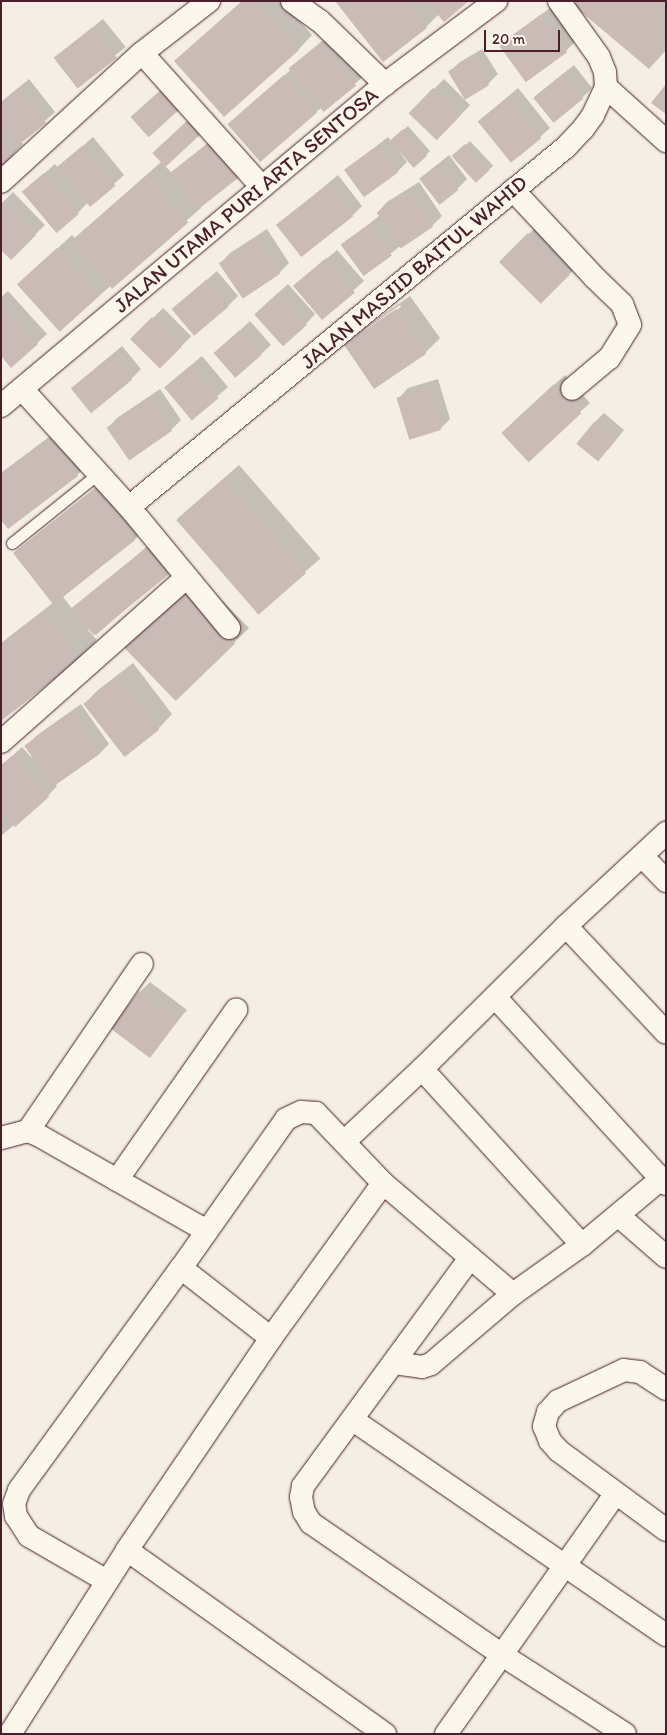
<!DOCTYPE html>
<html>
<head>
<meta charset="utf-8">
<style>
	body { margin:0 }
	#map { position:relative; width:667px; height:1735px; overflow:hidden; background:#f4eee4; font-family:Itim,sans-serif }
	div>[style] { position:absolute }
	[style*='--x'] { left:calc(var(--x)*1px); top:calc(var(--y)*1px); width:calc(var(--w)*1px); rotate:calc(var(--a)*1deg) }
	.shadow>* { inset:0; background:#0003; transform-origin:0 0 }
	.building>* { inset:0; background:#cabbb6; transform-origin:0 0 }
	.roads { filter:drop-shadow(0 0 1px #4a1f2b) drop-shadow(0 0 1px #4a1f2b) }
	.lane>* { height:11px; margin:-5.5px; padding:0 5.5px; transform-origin:5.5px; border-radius:5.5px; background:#fbf7ec }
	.street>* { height:22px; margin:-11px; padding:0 11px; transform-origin:11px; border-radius:11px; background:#fbf7ec }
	span { translate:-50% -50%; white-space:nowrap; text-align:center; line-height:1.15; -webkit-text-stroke:5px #fbf7ec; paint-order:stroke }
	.street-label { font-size:21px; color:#4a1f2b }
	.frame { position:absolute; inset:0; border:2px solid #4a1f2b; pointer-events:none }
	.scale { position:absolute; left:484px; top:30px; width:76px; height:22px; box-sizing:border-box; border:2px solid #4a1f2b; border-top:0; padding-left:6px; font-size:15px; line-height:18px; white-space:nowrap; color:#4a1f2b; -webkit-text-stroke:4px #fbf7ec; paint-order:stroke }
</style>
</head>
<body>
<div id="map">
	<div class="shadow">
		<i style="clip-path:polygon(242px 1px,282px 1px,312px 35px,298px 50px)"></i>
		<i style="clip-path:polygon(336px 1px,467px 1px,439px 14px,426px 27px)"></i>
		<i style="clip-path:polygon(551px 7px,576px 41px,566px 51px,500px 46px)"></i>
		<i style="left:103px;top:19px;width:36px;height:62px;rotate:51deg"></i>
		<i style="clip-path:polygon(331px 33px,365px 75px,325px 110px,322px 107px,261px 160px,230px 125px)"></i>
		<i style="clip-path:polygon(482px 49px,498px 74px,488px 84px,450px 71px,460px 62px)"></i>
		<i style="clip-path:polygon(574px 65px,592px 88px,582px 98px,534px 97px)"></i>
		<i style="clip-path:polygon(29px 79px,55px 112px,21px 142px,23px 144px,1px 167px,1px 102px)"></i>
		<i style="left:444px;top:79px;width:37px;height:47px;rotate:45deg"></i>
		<i style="clip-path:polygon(518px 88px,550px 128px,540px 137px,479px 121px)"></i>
		<i style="clip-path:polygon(408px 126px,430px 151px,414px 166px,399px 149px,398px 150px,407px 162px,397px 172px,346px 170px,388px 137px,391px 141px)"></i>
		<i style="clip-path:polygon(222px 131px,200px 206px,201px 208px,100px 295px,33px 271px,72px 235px,75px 238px,161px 162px,172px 173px)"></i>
		<i style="clip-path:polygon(93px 137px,124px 175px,90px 205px,88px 202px,78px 213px,23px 192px,55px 164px,58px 168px)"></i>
		<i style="left:470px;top:141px;width:34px;height:23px;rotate:47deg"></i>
		<i style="clip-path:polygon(449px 155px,467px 179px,457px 189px,421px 178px)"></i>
		<i style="clip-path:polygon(338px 175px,362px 206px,353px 215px,278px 225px)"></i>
		<i style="clip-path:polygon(419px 182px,442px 216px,432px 226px,400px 246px,364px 275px,342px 246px,380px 215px,378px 212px,387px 202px)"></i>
		<i style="clip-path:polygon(13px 192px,45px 225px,11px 258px,1px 248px,1px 204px)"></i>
		<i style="left:539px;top:224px;width:57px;height:54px;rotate:45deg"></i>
		<i style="clip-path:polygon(267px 229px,289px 263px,279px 273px,221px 263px,230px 253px)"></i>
		<i style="clip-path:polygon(337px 250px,364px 281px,322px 318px,305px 277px)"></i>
		<i style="clip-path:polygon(217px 271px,238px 296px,228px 306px,173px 309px)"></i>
		<i style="clip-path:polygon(288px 284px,315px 314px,306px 324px,266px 304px)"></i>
		<i style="clip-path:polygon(8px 291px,47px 334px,37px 343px,1px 355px,1px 297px)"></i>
		<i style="clip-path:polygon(evenodd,410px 296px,440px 338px,425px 353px,375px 388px,345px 346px,360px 331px,410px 296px,400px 305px,401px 307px,360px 336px,360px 333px,400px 305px)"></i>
		<i style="left:163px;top:308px;width:40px;height:45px;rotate:45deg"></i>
		<i style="clip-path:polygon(250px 321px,271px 345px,237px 376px,226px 343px)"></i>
		<i style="clip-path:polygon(122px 346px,141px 369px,131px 379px,72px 388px)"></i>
		<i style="clip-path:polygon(202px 356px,228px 387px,192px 418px,176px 378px)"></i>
		<i style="clip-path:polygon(565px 375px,590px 403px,580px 412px,513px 422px)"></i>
		<i style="clip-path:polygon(438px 379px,450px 419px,440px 429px,399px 398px,408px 388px)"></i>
		<i style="clip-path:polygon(160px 389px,181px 420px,171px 430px,129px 459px,108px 428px,117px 418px)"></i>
		<i style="clip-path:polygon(604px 413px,624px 430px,608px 450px,594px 423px)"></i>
		<i style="clip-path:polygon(65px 425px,92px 461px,77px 475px,8px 527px,1px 518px,1px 473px)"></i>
		<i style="left:239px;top:465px;width:124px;height:82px;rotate:49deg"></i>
		<i style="clip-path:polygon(110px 476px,149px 525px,135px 539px,63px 597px,74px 611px,161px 534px,183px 559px,96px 635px,90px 628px,88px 630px,97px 640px,79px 658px,1px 720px,1px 643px,54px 602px,16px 554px,30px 540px)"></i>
		<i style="clip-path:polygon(199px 577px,249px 628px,176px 699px)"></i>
		<i style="clip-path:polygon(133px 663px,172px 714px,158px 729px,84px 704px,98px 690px)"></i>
		<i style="clip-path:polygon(81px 704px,109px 744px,99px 754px,56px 784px,57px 786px,48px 796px,1px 836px,1px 766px,22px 747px,33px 759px,26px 746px,36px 736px)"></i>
		<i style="clip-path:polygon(150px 982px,187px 1010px,149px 1056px,140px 992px)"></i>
	</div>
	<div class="building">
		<i style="clip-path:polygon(242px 1px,255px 1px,299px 50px,224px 117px,174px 61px)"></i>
		<i style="clip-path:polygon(335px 1px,406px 1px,427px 28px,383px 62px)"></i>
		<i style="clip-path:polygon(426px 1px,469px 1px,444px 22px)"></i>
		<i style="clip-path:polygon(577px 1px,666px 1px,666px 50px,649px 69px,573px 5px)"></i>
		<i style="left:540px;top:15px;width:46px;height:51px;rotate:54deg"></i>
		<i style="left:93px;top:27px;width:39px;height:50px;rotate:52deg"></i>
		<i style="left:321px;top:42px;width:56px;height:42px;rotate:51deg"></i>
		<i style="left:472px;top:57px;width:33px;height:28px;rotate:59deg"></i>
		<i style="left:563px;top:74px;width:32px;height:38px;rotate:51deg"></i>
		<i style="left:284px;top:75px;width:50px;height:75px;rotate:49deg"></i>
		<i style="clip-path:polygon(666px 84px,666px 114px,651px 103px)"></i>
		<i style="left:164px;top:87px;width:27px;height:45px;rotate:48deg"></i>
		<i style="clip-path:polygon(19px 88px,46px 123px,16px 147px,1px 128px,1px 102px)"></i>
		<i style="left:433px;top:88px;width:39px;height:35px;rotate:44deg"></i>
		<i style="left:508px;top:97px;width:53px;height:39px;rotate:51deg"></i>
		<i style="left:189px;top:119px;width:19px;height:50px;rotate:47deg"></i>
		<i style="left:403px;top:129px;width:36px;height:18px;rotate:48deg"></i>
		<i style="left:212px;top:140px;width:46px;height:53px;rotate:52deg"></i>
		<i style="clip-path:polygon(1px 142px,14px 154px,1px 168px)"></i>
		<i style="left:465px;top:144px;width:36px;height:18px;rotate:48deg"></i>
		<i style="left:378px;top:145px;width:34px;height:42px;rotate:54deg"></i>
		<i style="left:82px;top:146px;width:52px;height:33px;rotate:50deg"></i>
		<i style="left:438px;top:164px;width:33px;height:24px;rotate:52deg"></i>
		<i style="left:44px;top:173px;width:54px;height:29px;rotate:50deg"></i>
		<i style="left:147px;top:175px;width:63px;height:101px;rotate:49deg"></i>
		<i style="left:328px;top:184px;width:41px;height:66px;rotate:52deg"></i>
		<i style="left:409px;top:191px;width:43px;height:39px;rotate:56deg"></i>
		<i style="clip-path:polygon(3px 201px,36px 235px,11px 260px,1px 250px)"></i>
		<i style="left:369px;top:224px;width:39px;height:35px;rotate:54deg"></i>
		<i style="left:528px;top:233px;width:59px;height:41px;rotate:45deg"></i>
		<i style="left:256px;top:238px;width:43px;height:45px;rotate:56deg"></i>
		<i style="left:57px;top:248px;width:64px;height:54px;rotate:48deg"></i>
		<i style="left:326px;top:258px;width:45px;height:43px;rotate:50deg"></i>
		<i style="left:206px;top:280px;width:35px;height:45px;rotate:50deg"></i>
		<i style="left:278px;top:293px;width:43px;height:32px;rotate:48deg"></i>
		<i style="clip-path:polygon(1px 304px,38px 344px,11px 368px,1px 356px)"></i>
		<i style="left:396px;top:309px;width:54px;height:63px;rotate:56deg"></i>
		<i style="left:152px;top:317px;width:42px;height:31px;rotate:45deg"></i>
		<i style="left:240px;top:330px;width:33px;height:35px;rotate:49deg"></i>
		<i style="left:112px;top:355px;width:32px;height:53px;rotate:51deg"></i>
		<i style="left:191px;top:365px;width:43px;height:35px;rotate:50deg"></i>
		<i style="left:554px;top:384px;width:40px;height:72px;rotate:47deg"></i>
		<i style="left:428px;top:388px;width:44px;height:33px;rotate:73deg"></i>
		<i style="left:149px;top:398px;width:40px;height:52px;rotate:55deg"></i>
		<i style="left:594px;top:422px;width:28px;height:28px;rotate:39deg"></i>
		<i style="clip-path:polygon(50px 439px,78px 476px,8px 529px,1px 520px,1px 475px)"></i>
		<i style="left:224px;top:479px;width:125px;height:63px;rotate:49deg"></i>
		<i style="left:95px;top:489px;width:65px;height:104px;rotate:52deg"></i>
		<i style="left:147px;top:547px;width:35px;height:97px;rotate:51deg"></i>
		<i style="left:184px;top:590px;width:74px;height:83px;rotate:46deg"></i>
		<i style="clip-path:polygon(43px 613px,80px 659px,1px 721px,1px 646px)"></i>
		<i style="left:118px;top:677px;width:67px;height:44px;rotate:52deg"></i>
		<i style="left:71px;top:713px;width:50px;height:57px;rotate:55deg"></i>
		<i style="clip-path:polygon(12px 756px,49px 797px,15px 827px,1px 812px,1px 765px)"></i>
		<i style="left:139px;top:991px;width:49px;height:47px;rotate:37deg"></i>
	</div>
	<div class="roads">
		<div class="lane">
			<i style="--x:12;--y:543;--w:112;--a:-38.8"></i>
		</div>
		<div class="street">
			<i style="--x:292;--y:1;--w:34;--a:36"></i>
			<i style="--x:320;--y:21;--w:91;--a:44.1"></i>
			<i style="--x:142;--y:53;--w:180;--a:48.2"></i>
			<i style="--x:606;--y:87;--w:81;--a:42"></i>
			<i style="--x:1;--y:182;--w:191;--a:-42.5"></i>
			<i style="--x:142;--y:53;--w:85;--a:-37.8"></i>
			<i style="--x:513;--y:190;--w:119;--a:47"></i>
			<i style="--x:594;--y:277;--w:39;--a:44"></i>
			<i style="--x:622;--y:304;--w:22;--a:69"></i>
			<i style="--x:630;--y:325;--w:39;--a:122"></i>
			<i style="--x:609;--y:358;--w:48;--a:140"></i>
			<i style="--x:22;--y:389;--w:159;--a:47.8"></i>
			<i style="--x:129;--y:507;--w:157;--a:50.4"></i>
			<i style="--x:1;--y:406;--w:501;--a:-39.98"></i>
			<i style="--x:385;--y:84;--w:139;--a:-36.8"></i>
			<i style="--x:129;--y:507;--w:566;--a:-39.48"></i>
			<i style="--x:566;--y:147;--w:25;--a:-47"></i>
			<i style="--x:583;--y:129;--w:17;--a:-54"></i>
			<i style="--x:593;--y:115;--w:31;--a:-65"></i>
			<i style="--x:606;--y:87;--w:15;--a:-94"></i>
			<i style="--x:605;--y:72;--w:16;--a:-112"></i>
			<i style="--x:599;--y:57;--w:69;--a:-125.5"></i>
			<i style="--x:1;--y:742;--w:247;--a:-41.6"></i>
			<i style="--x:642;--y:856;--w:35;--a:46"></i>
			<i style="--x:566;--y:926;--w:146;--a:46.9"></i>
			<i style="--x:495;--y:997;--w:253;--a:47.6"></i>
			<i style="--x:422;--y:1069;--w:238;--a:47.7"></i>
			<i style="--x:28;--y:1131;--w:202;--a:-55.7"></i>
			<i style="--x:1;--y:1138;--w:28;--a:-15"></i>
			<i style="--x:28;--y:1131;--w:11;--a:22"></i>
			<i style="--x:38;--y:1135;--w:194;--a:29.6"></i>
			<i style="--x:345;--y:1141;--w:105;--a:-43.1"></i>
			<i style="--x:422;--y:1069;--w:203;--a:-44.8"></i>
			<i style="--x:566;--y:926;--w:137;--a:-42.9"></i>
			<i style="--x:117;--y:1180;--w:208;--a:-55"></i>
			<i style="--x:619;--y:1216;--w:62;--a:41.1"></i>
			<i style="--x:470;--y:1258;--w:283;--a:126.2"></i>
			<i style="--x:303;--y:1486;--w:11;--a:100"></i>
			<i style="--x:301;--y:1497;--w:15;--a:79"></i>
			<i style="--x:304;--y:1512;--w:13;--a:58"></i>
			<i style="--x:311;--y:1523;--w:232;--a:34.6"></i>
			<i style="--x:502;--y:1655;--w:146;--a:32.7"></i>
			<i style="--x:181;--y:1268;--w:114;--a:37.9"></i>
			<i style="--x:394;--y:1363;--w:28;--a:8"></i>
			<i style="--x:422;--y:1367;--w:9;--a:-18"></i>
			<i style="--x:431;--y:1364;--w:108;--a:-40.5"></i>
			<i style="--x:513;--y:1294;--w:85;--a:-35.4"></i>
			<i style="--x:582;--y:1245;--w:103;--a:-39.9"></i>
			<i style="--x:666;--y:1389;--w:31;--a:-147"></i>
			<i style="--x:640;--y:1372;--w:16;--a:-173"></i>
			<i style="--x:624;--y:1370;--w:73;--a:154.8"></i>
			<i style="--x:558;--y:1401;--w:15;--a:132"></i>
			<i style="--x:548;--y:1412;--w:15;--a:106"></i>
			<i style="--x:544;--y:1426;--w:16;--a:68"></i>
			<i style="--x:550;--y:1441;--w:13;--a:48"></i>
			<i style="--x:559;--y:1451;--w:133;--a:36.4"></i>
			<i style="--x:353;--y:1420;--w:380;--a:34.5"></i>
			<i style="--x:127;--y:1550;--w:317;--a:35.5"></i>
			<i style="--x:107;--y:1581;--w:90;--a:-150"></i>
			<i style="--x:29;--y:1536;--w:24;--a:-123"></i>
			<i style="--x:16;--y:1516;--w:12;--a:-99"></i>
			<i style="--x:14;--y:1504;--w:15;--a:-70"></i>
			<i style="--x:19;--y:1490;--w:275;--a:-53.9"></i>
			<i style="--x:181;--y:1268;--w:182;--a:-54.8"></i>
			<i style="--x:286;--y:1119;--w:17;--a:-25"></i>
			<i style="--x:301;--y:1112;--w:15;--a:4"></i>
			<i style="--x:316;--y:1113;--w:97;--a:46.3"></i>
			<i style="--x:383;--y:1183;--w:171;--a:40.5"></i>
			<i style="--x:10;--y:1734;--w:218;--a:-57.5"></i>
			<i style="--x:127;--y:1550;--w:256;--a:-55.8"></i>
			<i style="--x:271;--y:1338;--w:191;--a:-54.1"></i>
			<i style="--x:446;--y:1734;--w:294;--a:-54.8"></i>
		</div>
	</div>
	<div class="street-label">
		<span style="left:246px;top:200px;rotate:-40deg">JALAN UTAMA PURI ARTA SENTOSA</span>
		<span style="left:414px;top:272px;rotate:-40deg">JALAN MASJID BAITUL WAHID</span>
	</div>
	<div class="frame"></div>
	<div class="scale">20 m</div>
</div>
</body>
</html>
